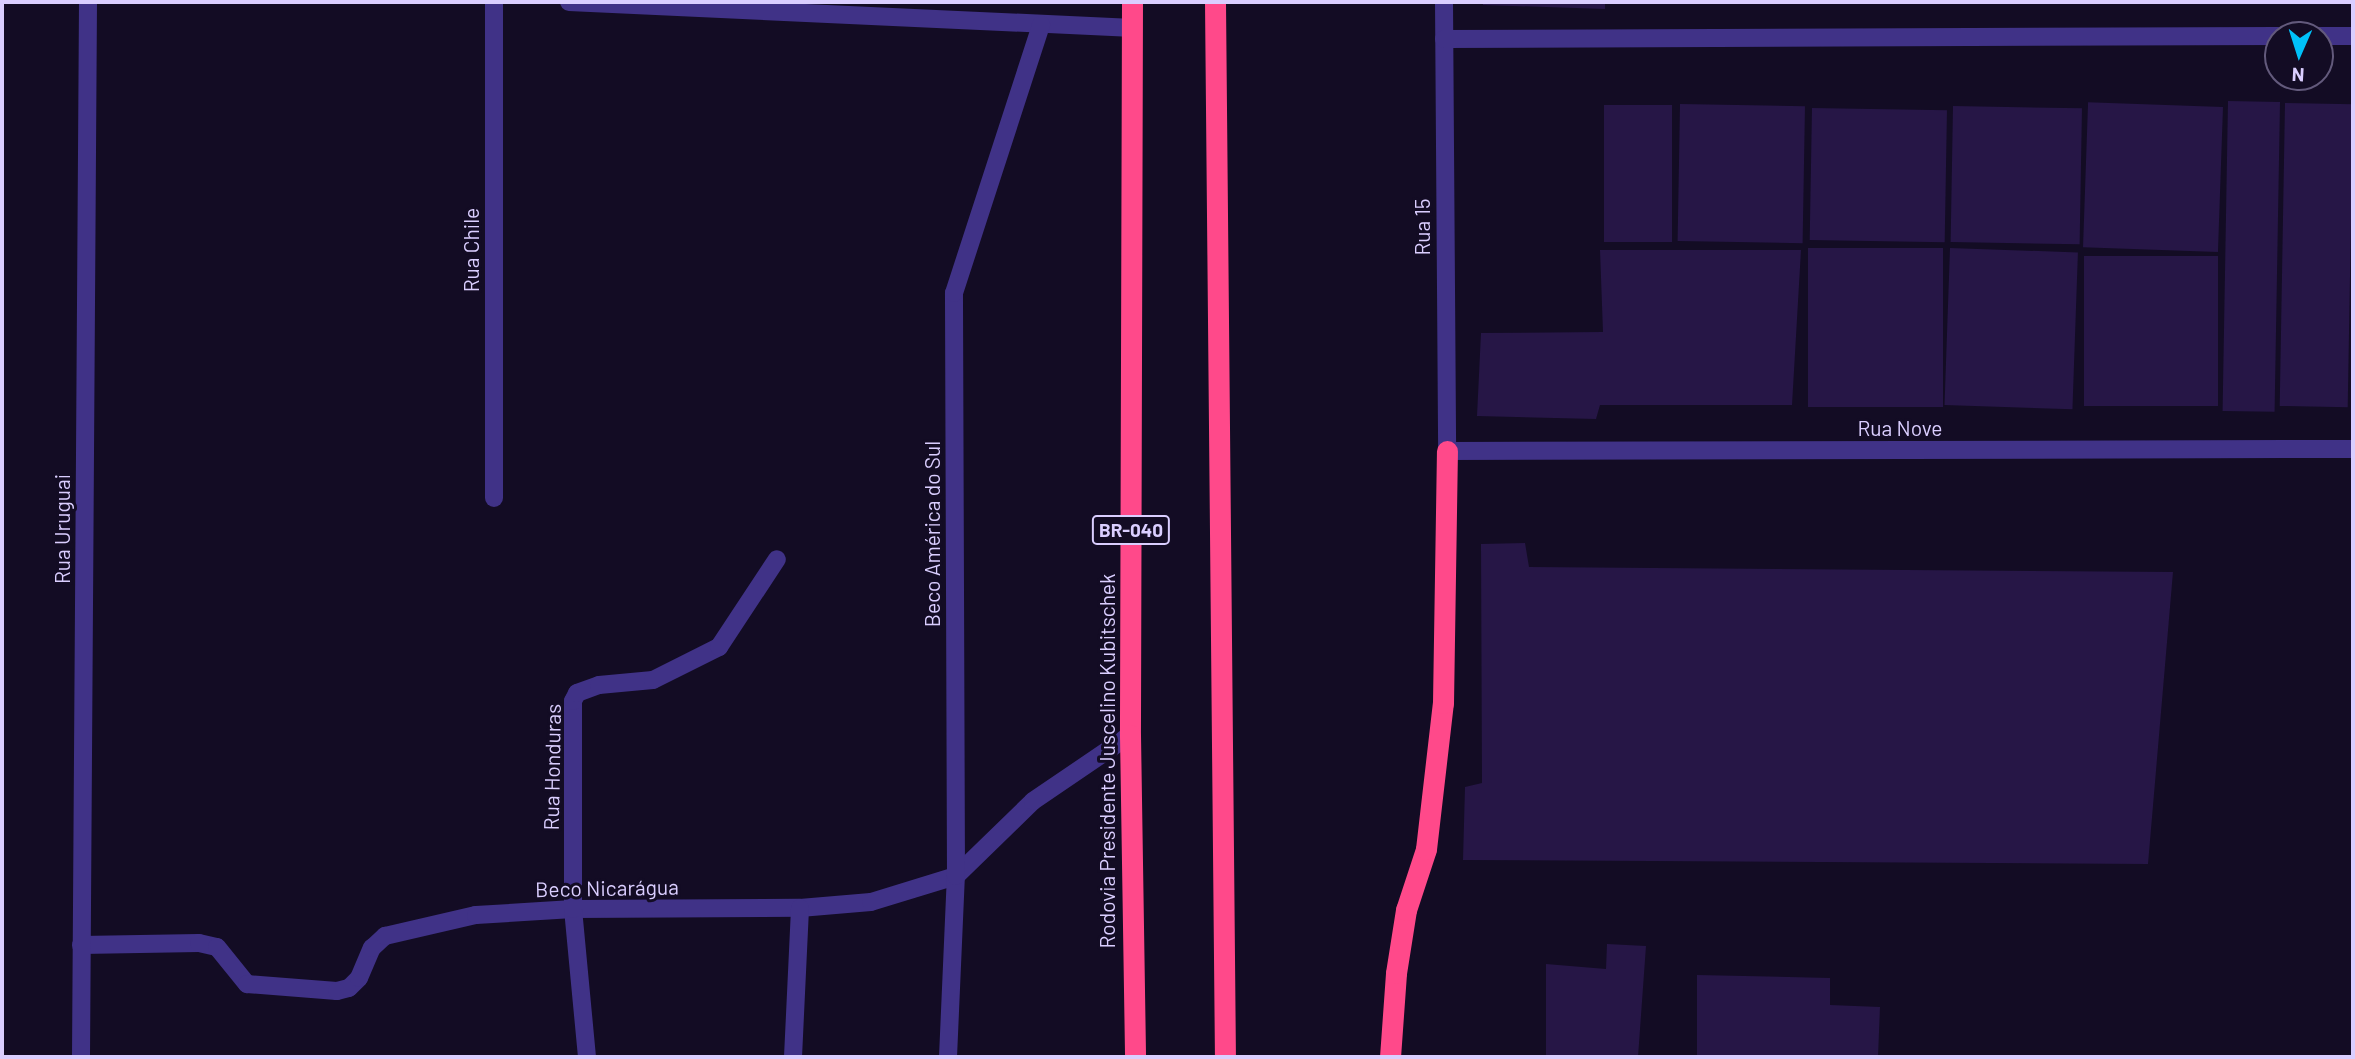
<!DOCTYPE html>
<html>
<head>
<meta charset="utf-8">
<style>
	body { margin:0 }
	#map { position:relative; width:2355px; height:1059px; overflow:hidden; background:#130c24; font-family:Barlow,sans-serif }
	div>[style] { position:absolute }
	[style*='--x'] { left:calc(var(--x)*1px); top:calc(var(--y)*1px); width:calc(var(--w)*1px); rotate:calc(var(--a)*1deg) }
	.building>* { inset:0; background:#261646; transform-origin:0 0 }
	.lane>* { height:18px; margin:-9px; padding:0 9px; transform-origin:9px; border-radius:9px; background:#403287 }
	.street>* { height:18px; margin:-9px; padding:0 9px; transform-origin:9px; border-radius:9px; background:#403287 }
	.highway>* { height:21px; margin:-10.5px; padding:0 10.5px; transform-origin:10.5px; border-radius:10.5px; background:#ff498a }
	span { translate:-50% -50%; white-space:nowrap; text-align:center; line-height:1.15; -webkit-text-stroke:6px #130c24; paint-order:stroke }
	.shield-label span { padding:2px 5px; background:#130c24; border:2px solid; border-radius:5px; -webkit-text-stroke-width:0 }
	.shield-label { font-size:19px; color:#daceff; font-weight:700 }
	.street-label { font-size:21px; color:#daceff }
	.frame { position:absolute; inset:0; border:4px solid #daceff; pointer-events:none }
	.north { position:absolute; left:2264px; top:21px; width:70px; height:70px; box-sizing:border-box; background:#130c24; border:2px solid #635a7c; border-radius:50%; rotate:183deg; font-size:19px; font-weight:700; line-height:28px; text-align:center; color:#daceff }
	.north::after { content:''; display:block; margin:auto; width:24px; height:32px; background:#00c1f9; clip-path:polygon(50% 0,100% 100%,50% 72%,0 100%) }
</style>
</head>
<body>
<div id="map">
	<div class="building">
		<i style="clip-path:polygon(1483px 2px,1605px 2px,1605px 9px,1483px 5px)"></i>
		<i style="left:2228px;top:101px;width:52px;height:310px;rotate:1deg"></i>
		<i style="left:2285px;top:103px;width:68px;height:303px;rotate:1deg"></i>
		<i style="left:1680px;top:104px;width:125px;height:137px;rotate:1deg"></i>
		<i style="left:1604px;top:105px;width:68px;height:137px"></i>
		<i style="left:1953px;top:106px;width:129px;height:136px;rotate:1deg"></i>
		<i style="left:2223px;top:107px;width:145px;height:135px;rotate:92deg"></i>
		<i style="left:1812px;top:108px;width:135px;height:132px;rotate:1deg"></i>
		<i style="left:1808px;top:248px;width:135px;height:159px"></i>
		<i style="left:1950px;top:248px;width:128px;height:157px;rotate:2deg"></i>
		<i style="clip-path:polygon(1600px 250px,1801px 250px,1792px 405px,1600px 405px,1596px 419px,1477px 416px,1481px 333px,1603px 332px)"></i>
		<i style="left:2084px;top:256px;width:134px;height:150px"></i>
		<i style="clip-path:polygon(1525px 543px,1529px 567px,2173px 572px,2148px 864px,1463px 860px,1465px 787px,1482px 783px,1481px 544px)"></i>
		<i style="clip-path:polygon(1607px 944px,1646px 946px,1638px 1057px,1546px 1057px,1546px 964px,1606px 969px)"></i>
		<i style="clip-path:polygon(1697px 975px,1830px 978px,1830px 1005px,1880px 1007px,1878px 1057px,1697px 1057px)"></i>
	</div>
	<div class="lane">
		<i style="--x:81;--y:945;--w:118;--a:-1"></i>
		<i style="--x:199;--y:943;--w:18;--a:13"></i>
		<i style="--x:217;--y:947;--w:48;--a:51"></i>
		<i style="--x:247;--y:984;--w:90;--a:4.4"></i>
		<i style="--x:337;--y:991;--w:12;--a:-14"></i>
		<i style="--x:349;--y:988;--w:14;--a:-45"></i>
		<i style="--x:359;--y:978;--w:33;--a:-67"></i>
		<i style="--x:372;--y:948;--w:18;--a:-43"></i>
		<i style="--x:385;--y:936;--w:93;--a:-13"></i>
		<i style="--x:476;--y:915;--w:97;--a:-3.5"></i>
	</div>
	<div class="street">
		<i style="--x:494;--y:2;--w:496;--a:90"></i>
		<i style="--x:569;--y:2;--w:565;--a:2.64"></i>
		<i style="--x:1444;--y:2;--w:449;--a:89.6"></i>
		<i style="--x:1447;--y:451;--w:906;--a:-0.13"></i>
		<i style="--x:2320;--y:36;--w:33;--a:0"></i>
		<i style="--x:1444;--y:39;--w:834;--a:-0.21"></i>
		<i style="--x:573;--y:909;--w:227;--a:-0.3"></i>
		<i style="--x:800;--y:908;--w:71;--a:-4.8"></i>
		<i style="--x:871;--y:902;--w:89;--a:-17"></i>
		<i style="--x:956;--y:876;--w:107;--a:-44.2"></i>
		<i style="--x:1033;--y:801;--w:117;--a:-34.2"></i>
		<i style="--x:81;--y:1057;--w:1055;--a:-89.62"></i>
		<i style="--x:587;--y:1057;--w:149;--a:-95.4"></i>
		<i style="--x:573;--y:909;--w:208;--a:-90"></i>
		<i style="--x:573;--y:701;--w:9;--a:-63"></i>
		<i style="--x:577;--y:693;--w:23;--a:-20"></i>
		<i style="--x:599;--y:685;--w:54;--a:-5.3"></i>
		<i style="--x:653;--y:680;--w:74;--a:-26.6"></i>
		<i style="--x:719;--y:647;--w:105;--a:-56.6"></i>
		<i style="--x:793;--y:1057;--w:149;--a:-87.3"></i>
		<i style="--x:948;--y:1057;--w:181;--a:-87.5"></i>
		<i style="--x:956;--y:876;--w:583;--a:-90.2"></i>
		<i style="--x:954;--y:293;--w:282;--a:-72"></i>
	</div>
	<div class="highway">
		<i style="--x:1132;--y:2;--w:733;--a:90.16"></i>
		<i style="--x:1130;--y:735;--w:322;--a:89.1"></i>
		<i style="--x:1215;--y:2;--w:1055;--a:89.46"></i>
		<i style="--x:1390;--y:1057;--w:84;--a:-85.9"></i>
		<i style="--x:1396;--y:973;--w:64;--a:-81"></i>
		<i style="--x:1406;--y:910;--w:64;--a:-71.8"></i>
		<i style="--x:1426;--y:849;--w:147;--a:-83.4"></i>
		<i style="--x:1443;--y:703;--w:252;--a:-89.1"></i>
	</div>
	<div class="shield-label">
		<span style="left:1131px;top:530px">BR-040</span>
	</div>
	<div class="street-label">
		<span style="left:1422px;top:227px;rotate:-90deg">Rua 15</span>
		<span style="left:471px;top:250px;rotate:-90deg">Rua Chile</span>
		<span style="left:1900px;top:428px">Rua Nove</span>
		<span style="left:62px;top:529px;rotate:-90deg">Rua Uruguai</span>
		<span style="left:932px;top:534px;rotate:-90deg">Beco América do Sul</span>
		<span style="left:1107px;top:761px;rotate:-90deg">Rodovia Presidente Juscelino Kubitschek</span>
		<span style="left:552px;top:767px;rotate:-89deg">Rua Honduras</span>
		<span style="left:607px;top:888px;rotate:-1deg">Beco Nicarágua</span>
	</div>
	<div class="frame"></div>
	<div class="north">N</div>
</div>
</body>
</html>
